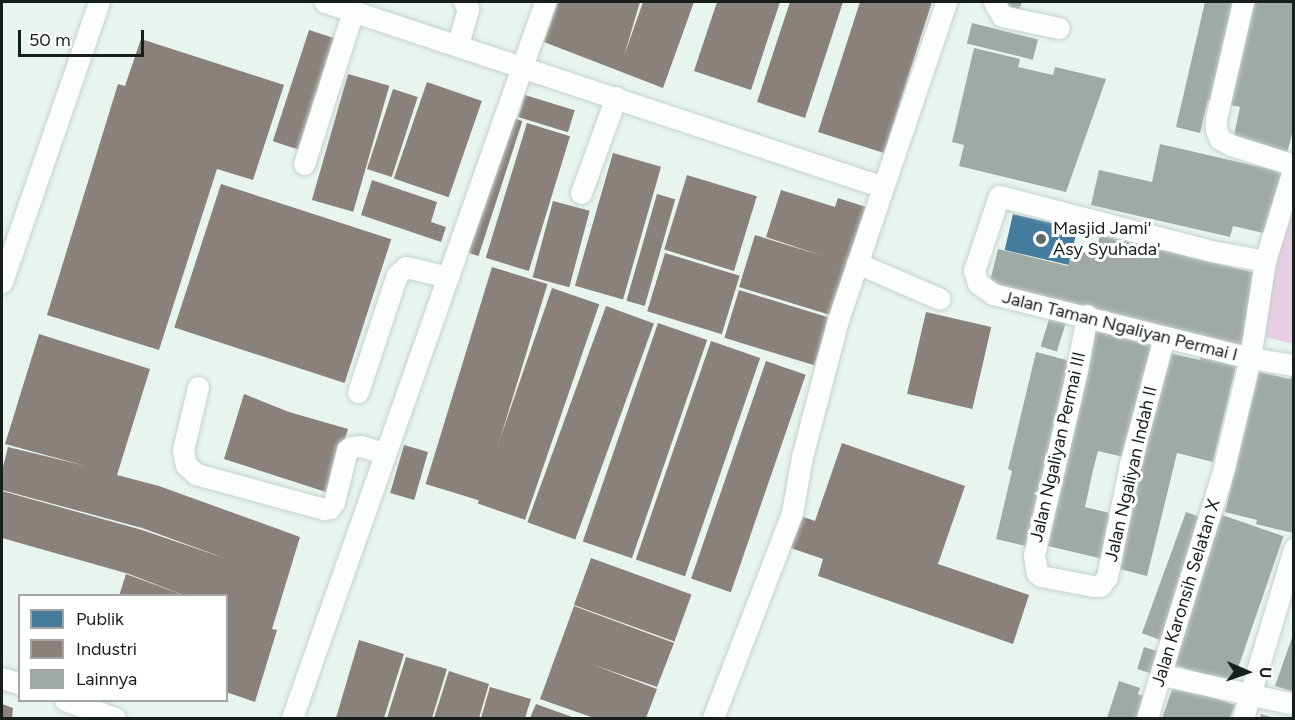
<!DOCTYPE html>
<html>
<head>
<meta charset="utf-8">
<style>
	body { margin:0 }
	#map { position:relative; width:1295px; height:720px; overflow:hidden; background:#e7f5ee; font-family:Figtree,sans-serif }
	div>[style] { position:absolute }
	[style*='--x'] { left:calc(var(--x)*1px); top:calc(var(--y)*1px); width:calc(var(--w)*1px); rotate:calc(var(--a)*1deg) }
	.green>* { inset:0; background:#e8cee5 }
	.public>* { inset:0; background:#457b9d; transform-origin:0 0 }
	.industry>* { inset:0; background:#8a817c; transform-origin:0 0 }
	.building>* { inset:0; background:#9faaa4; transform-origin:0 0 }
	.roads { filter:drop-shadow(0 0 2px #c6d2cc) drop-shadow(0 0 2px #c6d2cc) }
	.minor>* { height:21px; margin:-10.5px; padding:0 10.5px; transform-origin:10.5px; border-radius:10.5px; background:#fbfefc }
	.dots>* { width:16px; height:16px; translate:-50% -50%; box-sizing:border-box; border:3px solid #fff; border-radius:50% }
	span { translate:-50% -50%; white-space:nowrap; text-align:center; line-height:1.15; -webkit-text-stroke:6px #fff; paint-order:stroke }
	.poi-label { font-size:18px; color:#161f1a }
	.left { translate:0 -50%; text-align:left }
	.street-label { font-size:18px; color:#161f1a }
	.frame { position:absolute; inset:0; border:3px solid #161f1a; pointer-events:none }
	.legend { position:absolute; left:18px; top:594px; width:210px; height:108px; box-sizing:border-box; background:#fff; border:2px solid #a2a5a3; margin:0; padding:8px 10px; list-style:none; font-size:18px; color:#161f1a }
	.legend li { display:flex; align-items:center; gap:12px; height:30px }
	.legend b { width:30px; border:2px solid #a2a5a3 }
	.north { position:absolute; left:1217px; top:642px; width:60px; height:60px; -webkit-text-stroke:4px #fff; paint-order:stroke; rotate:92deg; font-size:16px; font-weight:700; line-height:24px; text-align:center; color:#161f1a }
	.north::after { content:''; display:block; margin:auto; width:21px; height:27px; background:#161f1a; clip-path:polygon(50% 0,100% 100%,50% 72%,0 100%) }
	.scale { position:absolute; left:18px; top:30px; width:126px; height:27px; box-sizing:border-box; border:3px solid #161f1a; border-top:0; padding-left:8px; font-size:18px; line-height:21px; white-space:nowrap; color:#161f1a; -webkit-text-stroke:4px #fff; paint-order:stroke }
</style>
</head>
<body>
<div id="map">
	<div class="green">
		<i style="clip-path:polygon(1293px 188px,1293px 344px,1255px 334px)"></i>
	</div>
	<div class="public">
		<i style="left:1013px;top:214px;width:66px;height:37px;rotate:13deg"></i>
	</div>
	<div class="industry">
		<i style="clip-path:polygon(558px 2px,640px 2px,624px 56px,643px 2px,694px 2px,663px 88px,544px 42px)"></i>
		<i style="clip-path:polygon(717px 2px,780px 2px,751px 90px,694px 71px)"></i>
		<i style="clip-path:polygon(790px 2px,843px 2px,805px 118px,757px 102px)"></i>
		<i style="clip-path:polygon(860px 2px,932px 2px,884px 153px,818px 132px)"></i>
		<i style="left:309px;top:30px;width:35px;height:117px;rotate:18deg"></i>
		<i style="clip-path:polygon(141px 39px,284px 85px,253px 180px,217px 169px,159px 350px,47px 315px,118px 84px,125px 86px)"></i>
		<i style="left:348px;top:74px;width:43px;height:131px;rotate:16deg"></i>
		<i style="left:427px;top:82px;width:58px;height:102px;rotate:19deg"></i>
		<i style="left:393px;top:89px;width:26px;height:84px;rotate:18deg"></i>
		<i style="left:525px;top:95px;width:52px;height:23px;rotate:17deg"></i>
		<i style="left:510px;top:117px;width:13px;height:142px;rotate:18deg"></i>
		<i style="left:527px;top:123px;width:45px;height:141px;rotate:17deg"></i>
		<i style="left:613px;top:153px;width:50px;height:138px;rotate:16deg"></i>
		<i style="left:687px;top:175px;width:73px;height:78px;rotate:17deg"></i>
		<i style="clip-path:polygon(372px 180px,437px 202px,431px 222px,446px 227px,441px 242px,361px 215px)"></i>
		<i style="left:221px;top:184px;width:179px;height:151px;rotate:18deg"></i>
		<i style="clip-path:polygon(781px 190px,835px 207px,838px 198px,866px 207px,830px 315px,739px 287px,755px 235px,823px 256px,766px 237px)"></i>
		<i style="left:657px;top:194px;width:19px;height:111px;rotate:16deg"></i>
		<i style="left:553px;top:201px;width:38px;height:79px;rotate:15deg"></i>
		<i style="left:665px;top:253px;width:78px;height:61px;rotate:17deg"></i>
		<i style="left:492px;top:267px;width:58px;height:227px;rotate:17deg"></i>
		<i style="left:552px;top:288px;width:50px;height:228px;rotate:19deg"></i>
		<i style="left:739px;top:290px;width:94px;height:50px;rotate:17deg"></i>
		<i style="left:606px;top:306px;width:51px;height:230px;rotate:20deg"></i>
		<i style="left:926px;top:312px;width:67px;height:84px;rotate:13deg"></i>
		<i style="left:658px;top:323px;width:52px;height:231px;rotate:19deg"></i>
		<i style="clip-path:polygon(39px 334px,150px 369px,117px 475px,159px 486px,300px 537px,272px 629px,277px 630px,255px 702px,226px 692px,226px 596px,186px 596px,129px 574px,2px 538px,2px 491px,142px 530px,227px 559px,142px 528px,2px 490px,2px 471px,8px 447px,86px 466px,5px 444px)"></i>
		<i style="left:711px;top:341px;width:52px;height:231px;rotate:19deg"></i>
		<i style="left:766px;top:361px;width:42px;height:230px;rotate:19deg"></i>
		<i style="clip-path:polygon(244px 394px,289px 412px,348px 429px,329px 493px,224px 459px)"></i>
		<i style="clip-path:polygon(842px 443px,965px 486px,938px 564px,1029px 595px,1013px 644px,818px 576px,823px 559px,788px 547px,798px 515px,815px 521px)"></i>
		<i style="left:404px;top:445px;width:25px;height:50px;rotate:16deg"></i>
		<i style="left:591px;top:558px;width:107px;height:50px;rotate:20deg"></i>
		<i style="clip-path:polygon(126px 574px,183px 595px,182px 596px,119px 596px)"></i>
		<i style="clip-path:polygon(574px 606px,674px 643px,657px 687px,591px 664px,657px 689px,646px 718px,594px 718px,540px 699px)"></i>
		<i style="clip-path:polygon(359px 640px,404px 654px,384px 718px,336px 718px)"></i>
		<i style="clip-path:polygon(406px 657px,447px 669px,432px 718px,387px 718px)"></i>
		<i style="clip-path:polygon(449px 671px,489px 684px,479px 718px,434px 718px)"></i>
		<i style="clip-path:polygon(490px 687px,531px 699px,525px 718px,481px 718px)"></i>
		<i style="clip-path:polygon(2px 704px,13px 708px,12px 718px,2px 718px)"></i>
		<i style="clip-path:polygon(536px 704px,575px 718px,530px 718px)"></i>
	</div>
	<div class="building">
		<i style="clip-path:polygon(996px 2px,1022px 2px,1019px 10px)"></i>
		<i style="clip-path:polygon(1205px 2px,1238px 2px,1216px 102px,1208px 100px,1200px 133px,1176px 127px)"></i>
		<i style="clip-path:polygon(1253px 2px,1294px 2px,1294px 126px,1287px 153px,1233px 140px,1240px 107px,1230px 105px)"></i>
		<i style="left:972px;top:23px;width:68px;height:21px;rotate:14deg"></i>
		<i style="clip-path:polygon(974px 48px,1020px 59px,1018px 67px,1053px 75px,1055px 67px,1106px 79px,1066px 192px,959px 166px,964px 145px,952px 142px)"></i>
		<i style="clip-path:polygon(1160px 144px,1282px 172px,1268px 234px,1233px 226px,1230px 237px,1091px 205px,1099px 170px,1152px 182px)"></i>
		<i style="clip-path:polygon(1100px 235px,1260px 274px,1243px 347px,989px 285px,998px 249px,1068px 266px,1072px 249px,1095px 255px)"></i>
		<i style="left:1050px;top:316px;width:17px;height:32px;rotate:17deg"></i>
		<i style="clip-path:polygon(1096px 329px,1155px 343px,1128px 458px,1098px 451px,1093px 470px,1085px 507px,1114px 514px,1103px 559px,1044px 545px)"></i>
		<i style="clip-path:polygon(1036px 352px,1074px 362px,1030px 547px,996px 539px,1012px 471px,1008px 469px)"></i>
		<i style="clip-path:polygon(1169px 353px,1200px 360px,1202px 353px,1237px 362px,1213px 462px,1177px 453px,1147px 576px,1116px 568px)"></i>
		<i style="clip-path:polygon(1294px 370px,1294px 531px,1293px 533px,1256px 524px,1257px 520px,1225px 512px,1259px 372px,1290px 379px)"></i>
		<i style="left:1186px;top:512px;width:20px;height:129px;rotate:20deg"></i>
		<i style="left:1222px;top:515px;width:65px;height:157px;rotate:19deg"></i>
		<i style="clip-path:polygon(1294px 632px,1294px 692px,1275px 686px)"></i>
		<i style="left:1144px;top:647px;width:21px;height:23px;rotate:17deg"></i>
		<i style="clip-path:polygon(1119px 681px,1140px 688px,1138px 694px,1148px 698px,1141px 718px,1107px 718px)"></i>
		<i style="clip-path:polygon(1174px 684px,1235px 705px,1230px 718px,1162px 718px)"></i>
		<i style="clip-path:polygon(1261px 714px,1274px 718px,1260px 718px)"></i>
	</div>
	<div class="roads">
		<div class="minor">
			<i style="--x:325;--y:2;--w:588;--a:18.34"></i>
			<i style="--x:994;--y:2;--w:16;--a:60"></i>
			<i style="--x:1002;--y:16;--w:58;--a:11.9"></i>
			<i style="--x:1243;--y:2;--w:120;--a:103"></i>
			<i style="--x:1216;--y:119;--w:11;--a:90"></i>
			<i style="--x:1216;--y:130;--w:10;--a:66"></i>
			<i style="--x:1220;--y:139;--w:13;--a:29"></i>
			<i style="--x:1231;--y:145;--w:66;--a:17.6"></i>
			<i style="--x:458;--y:44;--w:37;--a:-74"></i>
			<i style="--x:468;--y:8;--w:7;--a:-124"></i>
			<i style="--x:304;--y:164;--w:161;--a:-72.2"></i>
			<i style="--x:1294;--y:167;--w:98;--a:107.1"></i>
			<i style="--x:1265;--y:261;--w:98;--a:98.8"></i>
			<i style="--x:1250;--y:358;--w:45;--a:9"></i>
			<i style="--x:581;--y:193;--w:102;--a:-70"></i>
			<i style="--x:857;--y:263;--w:90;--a:23.4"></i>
			<i style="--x:2;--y:282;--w:296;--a:-70.9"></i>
			<i style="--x:1087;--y:315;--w:56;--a:100.3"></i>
			<i style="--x:1077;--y:370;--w:190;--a:103.1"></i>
			<i style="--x:1034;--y:555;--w:18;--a:81"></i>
			<i style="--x:1037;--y:573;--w:5;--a:37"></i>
			<i style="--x:1041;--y:576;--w:53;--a:10.9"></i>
			<i style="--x:1093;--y:586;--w:7;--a:0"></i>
			<i style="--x:1100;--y:586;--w:11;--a:-52"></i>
			<i style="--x:1107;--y:577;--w:115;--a:-78.5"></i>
			<i style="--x:1130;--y:464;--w:131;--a:-75"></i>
			<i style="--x:198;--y:387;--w:65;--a:103.4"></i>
			<i style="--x:183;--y:450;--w:15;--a:79"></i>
			<i style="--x:186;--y:465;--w:13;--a:42"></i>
			<i style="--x:196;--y:474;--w:133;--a:15.3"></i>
			<i style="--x:324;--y:509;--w:6;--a:-9"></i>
			<i style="--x:330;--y:508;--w:7;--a:-56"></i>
			<i style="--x:334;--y:502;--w:54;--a:-76"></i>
			<i style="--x:347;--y:450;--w:5;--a:-37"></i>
			<i style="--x:351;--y:447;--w:10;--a:-6"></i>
			<i style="--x:361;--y:446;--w:25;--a:18"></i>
			<i style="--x:358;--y:392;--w:123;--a:-71.6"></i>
			<i style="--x:397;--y:275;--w:12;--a:-42"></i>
			<i style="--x:406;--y:267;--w:43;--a:13.4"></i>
			<i style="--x:1162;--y:675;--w:135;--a:12.4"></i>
			<i style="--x:2;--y:678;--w:19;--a:18"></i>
			<i style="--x:65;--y:700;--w:53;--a:19.8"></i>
			<i style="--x:292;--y:718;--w:759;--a:-70.54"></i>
			<i style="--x:713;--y:718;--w:220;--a:-68.9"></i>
			<i style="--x:792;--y:513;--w:57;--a:-79.9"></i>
			<i style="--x:802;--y:457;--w:142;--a:-75.3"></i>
			<i style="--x:838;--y:320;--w:336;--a:-71.2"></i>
			<i style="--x:1147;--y:718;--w:263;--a:-72.9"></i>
			<i style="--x:1224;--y:467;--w:112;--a:-76.6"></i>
			<i style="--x:1250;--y:358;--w:265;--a:-166"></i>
			<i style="--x:993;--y:294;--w:19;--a:-144"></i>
			<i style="--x:978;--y:283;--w:13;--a:-108"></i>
			<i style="--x:974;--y:271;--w:79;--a:-71.6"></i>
			<i style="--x:999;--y:196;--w:220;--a:14.5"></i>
			<i style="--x:1212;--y:251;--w:54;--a:10.7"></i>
			<i style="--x:1243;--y:718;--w:177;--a:-73.2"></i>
		</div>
	</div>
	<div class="dots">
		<i style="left:1041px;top:239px;background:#5f6a64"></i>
	</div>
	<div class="poi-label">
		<span class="left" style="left:1053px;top:239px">Masjid Jami'<br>Asy Syuhada'</span>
	</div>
	<div class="street-label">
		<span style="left:1120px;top:326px;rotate:14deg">Jalan Taman Ngaliyan Permai I</span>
		<span style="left:1058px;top:447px;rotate:-77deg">Jalan Ngaliyan Permai III</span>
		<span style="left:1131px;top:474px;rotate:-77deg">Jalan Ngaliyan Indah II</span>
		<span style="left:1186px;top:593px;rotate:-73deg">Jalan Karonsih Selatan X</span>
	</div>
	<div class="frame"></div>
	<ul class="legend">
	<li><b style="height:16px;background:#457b9d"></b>Publik</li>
	<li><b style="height:16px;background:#8a817c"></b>Industri</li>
	<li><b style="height:16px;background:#9faaa4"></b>Lainnya</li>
	</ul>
	<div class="north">U</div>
	<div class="scale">50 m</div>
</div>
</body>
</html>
